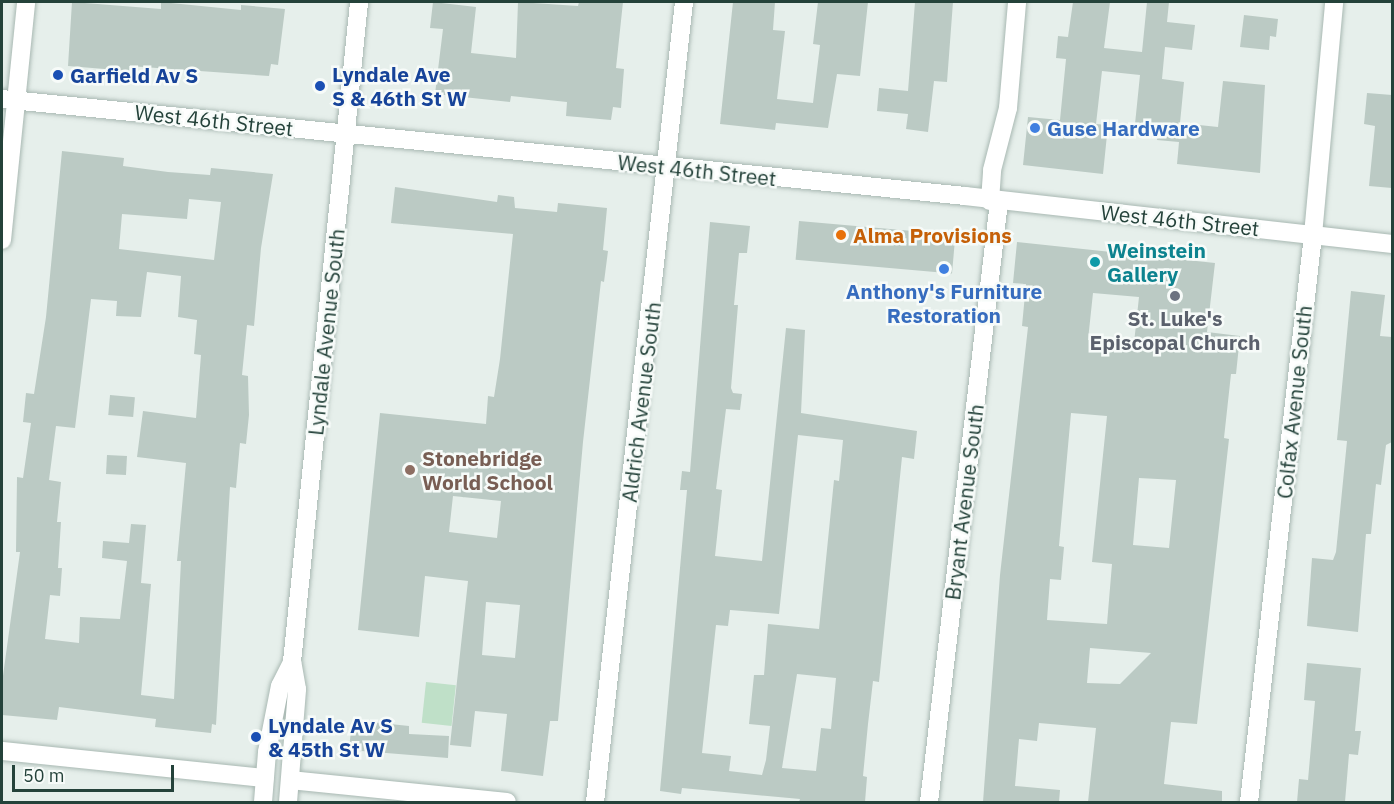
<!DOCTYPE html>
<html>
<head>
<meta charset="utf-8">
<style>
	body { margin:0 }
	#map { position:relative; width:1394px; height:804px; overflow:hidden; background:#e6efeb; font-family:"IBM Plex Sans",sans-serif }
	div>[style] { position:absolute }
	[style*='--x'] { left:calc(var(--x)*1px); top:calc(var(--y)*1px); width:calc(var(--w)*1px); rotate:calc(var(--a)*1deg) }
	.green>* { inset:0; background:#bfe0c8; transform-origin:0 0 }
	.building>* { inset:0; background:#bbcac4; transform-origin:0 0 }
	.roads { filter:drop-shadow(0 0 2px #a8b8b2) drop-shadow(0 0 2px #a8b8b2) }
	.street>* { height:18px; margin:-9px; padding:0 9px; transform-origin:9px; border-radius:9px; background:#fff }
	.secondary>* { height:18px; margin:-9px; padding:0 9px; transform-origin:9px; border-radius:9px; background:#fff }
	.dots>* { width:16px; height:16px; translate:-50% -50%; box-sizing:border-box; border:3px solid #f7fbf9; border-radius:50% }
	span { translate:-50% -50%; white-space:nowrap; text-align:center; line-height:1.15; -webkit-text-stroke:5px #f7fbf9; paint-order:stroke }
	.transit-label { font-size:21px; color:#164399; font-weight:700 }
	.left { translate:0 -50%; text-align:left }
	.street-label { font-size:21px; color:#24423a }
	.shop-label { font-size:21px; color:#366cbe; font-weight:700 }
	.food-label { font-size:21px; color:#c56008; font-weight:700 }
	.culture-label { font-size:21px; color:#0d838f; font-weight:700 }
	.worship-label { font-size:21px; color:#5b616d; font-weight:700 }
	.education-label { font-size:21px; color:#785e54; font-weight:700 }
	.frame { position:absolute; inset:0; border:3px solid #24423a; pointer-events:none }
	.scale { position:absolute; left:12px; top:765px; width:162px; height:27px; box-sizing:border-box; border:3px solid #24423a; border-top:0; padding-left:8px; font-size:18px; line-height:21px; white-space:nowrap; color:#24423a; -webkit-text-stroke:4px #f7fbf9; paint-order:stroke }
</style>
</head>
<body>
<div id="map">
	<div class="green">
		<i style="left:426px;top:682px;width:30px;height:41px;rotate:6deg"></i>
	</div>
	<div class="building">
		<i style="clip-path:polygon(72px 2px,161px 9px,161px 2px,241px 10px,241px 5px,285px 9px,278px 65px,271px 64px,269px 76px,129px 66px,129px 71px,68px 66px)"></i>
		<i style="clip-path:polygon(433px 2px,476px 7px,471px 53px,516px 58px,518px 2px,578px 6px,579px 2px,623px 2px,616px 68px,624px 69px,621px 108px,613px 107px,611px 120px,566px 116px,567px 102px,511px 96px,510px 102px,435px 94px,443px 29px,430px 28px)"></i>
		<i style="clip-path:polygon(733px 2px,775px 2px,773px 30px,785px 31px,777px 99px,813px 103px,820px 45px,813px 44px,818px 2px,868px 2px,860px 76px,837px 74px,828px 128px,776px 123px,775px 130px,720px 124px)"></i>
		<i style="clip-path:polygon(915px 2px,953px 2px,947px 82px,934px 81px,928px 132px,906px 129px,908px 114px,877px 111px,879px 88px,908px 91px)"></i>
		<i style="clip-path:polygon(1073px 2px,1110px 2px,1104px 48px,1142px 52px,1147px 2px,1169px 2px,1167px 22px,1195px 25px,1192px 50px,1165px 47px,1162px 79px,1184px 82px,1180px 123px,1218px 127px,1223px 81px,1265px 85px,1260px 173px,1177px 164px,1179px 142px,1157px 140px,1158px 127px,1135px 124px,1140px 75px,1102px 71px,1096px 124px,1108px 125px,1103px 174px,1023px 165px,1028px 117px,1060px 120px,1066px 59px,1056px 58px,1058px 36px,1068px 37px)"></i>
		<i style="clip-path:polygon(1244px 15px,1278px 19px,1276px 37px,1270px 36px,1269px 50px,1240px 47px)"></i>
		<i style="clip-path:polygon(1367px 93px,1392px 95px,1392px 188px,1369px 186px,1375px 126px,1364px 124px)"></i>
		<i style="clip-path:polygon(evenodd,62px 151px,124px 158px,123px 166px,168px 172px,210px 175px,211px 168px,273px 174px,261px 248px,254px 326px,247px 325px,242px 375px,248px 376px,249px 415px,246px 444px,240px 443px,236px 488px,230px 487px,216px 725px,212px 724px,211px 733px,155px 727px,156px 719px,59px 707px,57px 720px,2px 715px,2px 683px,20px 552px,16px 552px,17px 477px,23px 478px,31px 423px,23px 422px,26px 393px,34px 394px,46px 317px,62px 151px,189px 199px,221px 202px,214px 260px,119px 249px,122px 214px,187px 219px,189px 199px,62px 151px,147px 272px,181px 276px,178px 317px,197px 320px,194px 354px,201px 355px,196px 418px,143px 411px,137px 457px,186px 463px,177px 561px,181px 561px,174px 699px,141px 695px,151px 584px,141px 583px,146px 525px,131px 524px,129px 543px,103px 541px,102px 558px,127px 561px,120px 619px,80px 617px,79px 643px,45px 639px,50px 595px,60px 596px,62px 568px,58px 568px,61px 522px,57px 522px,61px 482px,49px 480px,56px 426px,75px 428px,91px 299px,117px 301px,116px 316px,141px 317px,147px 272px)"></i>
		<i style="clip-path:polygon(evenodd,395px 187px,497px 202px,498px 195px,514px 197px,515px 208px,557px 212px,558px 203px,607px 208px,603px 250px,608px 251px,604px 282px,601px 281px,583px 442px,558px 721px,550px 721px,543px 776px,501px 771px,507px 714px,475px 711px,471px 747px,450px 745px,468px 581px,425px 576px,419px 637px,358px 630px,380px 413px,486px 424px,488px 396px,494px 397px,500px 359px,513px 234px,391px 223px,395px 187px,453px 496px,501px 501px,497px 538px,449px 532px,453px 496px,395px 187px,486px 602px,520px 605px,515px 658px,482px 655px,486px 602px)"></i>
		<i style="left:799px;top:221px;width:157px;height:39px;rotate:5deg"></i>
		<i style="clip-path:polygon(evenodd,710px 222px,750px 226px,747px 253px,739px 253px,734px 305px,738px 305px,731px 388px,733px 393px,742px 394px,740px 410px,726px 409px,716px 489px,722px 490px,715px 556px,762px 561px,786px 328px,805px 330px,801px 413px,917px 431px,914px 459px,902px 457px,879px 682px,873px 681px,868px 724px,863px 776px,867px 777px,865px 802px,799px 802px,800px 799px,682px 788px,681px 794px,660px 791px,687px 490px,680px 490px,682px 471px,690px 472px,710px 222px,798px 435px,843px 440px,839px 481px,834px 480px,819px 629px,768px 624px,764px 675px,754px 675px,749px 724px,770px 726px,766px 760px,762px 775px,729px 771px,731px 756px,702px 753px,716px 625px,728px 626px,730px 610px,779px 614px,798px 435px,710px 222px,797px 674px,836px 678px,831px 729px,821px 728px,816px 771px,782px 768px,797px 674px)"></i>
		<i style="clip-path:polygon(evenodd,1017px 242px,1215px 263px,1207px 332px,1240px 336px,1236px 374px,1231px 374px,1224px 438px,1229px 439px,1197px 724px,1171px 722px,1164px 784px,1222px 791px,1222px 802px,1088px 802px,1096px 728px,1039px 723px,1037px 741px,1019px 739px,1015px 786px,1060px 790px,1059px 802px,983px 802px,1000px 575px,1028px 327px,1022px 326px,1026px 284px,1013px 283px,1017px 242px,1093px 293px,1139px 297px,1134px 343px,1088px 340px,1093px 293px,1017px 242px,1071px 413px,1107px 416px,1092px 562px,1112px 564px,1107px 624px,1047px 620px,1050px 579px,1061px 580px,1064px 547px,1059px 546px,1071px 413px,1017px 242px,1139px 478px,1176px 480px,1169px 548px,1133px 545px,1139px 478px,1017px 242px,1090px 648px,1151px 653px,1120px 684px,1087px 683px,1090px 648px)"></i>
		<i style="clip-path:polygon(1351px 291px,1385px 295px,1380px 336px,1392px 337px,1392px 442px,1386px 445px,1381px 485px,1376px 484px,1371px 534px,1366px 534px,1358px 632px,1307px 626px,1312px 558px,1333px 560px,1336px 552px,1347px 441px,1337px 440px)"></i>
		<i style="left:110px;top:395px;width:25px;height:20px;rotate:5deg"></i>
		<i style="left:107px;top:455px;width:20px;height:19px;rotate:3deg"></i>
		<i style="clip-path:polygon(1307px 663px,1361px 668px,1355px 731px,1361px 731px,1358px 755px,1349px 754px,1345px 802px,1297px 802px,1299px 779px,1308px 780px,1315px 701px,1304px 700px)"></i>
		<i style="clip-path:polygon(352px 720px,409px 726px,409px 734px,449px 736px,448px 758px,349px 750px)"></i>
	</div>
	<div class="roads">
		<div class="street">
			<i style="--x:990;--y:201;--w:31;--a:-86"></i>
			<i style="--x:992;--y:170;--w:64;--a:-75.5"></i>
			<i style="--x:1008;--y:108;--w:106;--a:-85.1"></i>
			<i style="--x:2;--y:240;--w:239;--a:-84.2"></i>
			<i style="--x:2;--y:751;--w:264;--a:5.9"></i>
			<i style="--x:290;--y:780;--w:218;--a:5.8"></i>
			<i style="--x:595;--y:802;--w:805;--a:-83.65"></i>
			<i style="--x:929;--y:802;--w:604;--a:-83.35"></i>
			<i style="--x:1249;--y:802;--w:571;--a:-83.56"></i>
			<i style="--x:1313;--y:235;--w:234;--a:-84.8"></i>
		</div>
		<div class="secondary">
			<i style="--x:2;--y:99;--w:968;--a:5.75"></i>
			<i style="--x:965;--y:196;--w:430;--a:6.4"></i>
			<i style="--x:263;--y:802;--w:50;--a:-85.4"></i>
			<i style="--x:267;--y:752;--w:67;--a:-78.9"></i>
			<i style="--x:280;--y:686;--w:27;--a:-63"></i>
			<i style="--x:288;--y:802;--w:113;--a:-85.4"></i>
			<i style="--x:297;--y:689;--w:27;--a:-100"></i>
			<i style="--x:292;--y:662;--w:663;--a:-84.2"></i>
		</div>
	</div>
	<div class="dots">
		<i style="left:58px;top:75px;background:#1a4fb4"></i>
		<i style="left:320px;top:86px;background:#1a4fb4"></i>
		<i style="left:1035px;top:128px;background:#3f7fe0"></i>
		<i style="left:841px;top:235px;background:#e8710a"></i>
		<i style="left:1095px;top:262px;background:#0f9aa8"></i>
		<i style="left:944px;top:269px;background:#3f7fe0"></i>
		<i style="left:1175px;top:296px;background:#6b7280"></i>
		<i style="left:410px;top:470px;background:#8d6e63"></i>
		<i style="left:256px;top:737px;background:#1a4fb4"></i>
	</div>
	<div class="transit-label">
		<span class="left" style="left:332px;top:86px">Lyndale Ave<br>S &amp; 46th St W</span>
		<span class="left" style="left:70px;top:75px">Garfield Av S</span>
		<span class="left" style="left:268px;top:737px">Lyndale Av S<br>&amp; 45th St W</span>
	</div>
	<div class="street-label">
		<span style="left:214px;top:120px;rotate:6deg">West 46th Street</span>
		<span style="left:697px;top:170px;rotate:6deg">West 46th Street</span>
		<span style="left:1180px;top:220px;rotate:6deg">West 46th Street</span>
		<span style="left:326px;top:332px;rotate:-84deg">Lyndale Avenue South</span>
		<span style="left:641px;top:402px;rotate:-83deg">Aldrich Avenue South</span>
		<span style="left:1294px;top:402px;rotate:-84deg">Colfax Avenue South</span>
		<span style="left:964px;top:502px;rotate:-83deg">Bryant Avenue South</span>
	</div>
	<div class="shop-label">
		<span class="left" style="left:1047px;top:128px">Guse Hardware</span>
		<span style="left:944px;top:303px">Anthony's Furniture<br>Restoration</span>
	</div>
	<div class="food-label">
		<span class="left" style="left:853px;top:235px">Alma Provisions</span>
	</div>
	<div class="culture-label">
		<span class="left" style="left:1107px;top:262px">Weinstein<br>Gallery</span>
	</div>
	<div class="worship-label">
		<span style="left:1175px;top:330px">St. Luke's<br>Episcopal Church</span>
	</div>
	<div class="education-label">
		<span class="left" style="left:422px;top:470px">Stonebridge<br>World School</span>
	</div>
	<div class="frame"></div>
	<div class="scale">50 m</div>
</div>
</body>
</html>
